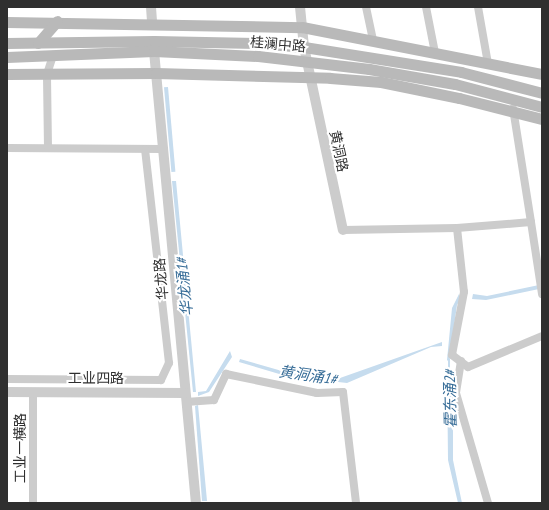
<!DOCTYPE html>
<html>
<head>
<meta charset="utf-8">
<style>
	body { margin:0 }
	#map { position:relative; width:549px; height:510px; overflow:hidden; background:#fff; font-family:"PT Sans Narrow","Noto Sans SC",sans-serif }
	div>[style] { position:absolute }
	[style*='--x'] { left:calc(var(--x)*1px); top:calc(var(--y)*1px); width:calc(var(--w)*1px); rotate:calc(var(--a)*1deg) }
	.water>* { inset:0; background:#c6dcee; transform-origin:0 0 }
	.stream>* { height:2px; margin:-1px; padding:0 1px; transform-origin:1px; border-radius:1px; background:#c6dcee }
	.minor>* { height:8px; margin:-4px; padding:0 4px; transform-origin:4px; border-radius:4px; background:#ccc }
	.tertiary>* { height:10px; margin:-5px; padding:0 5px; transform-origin:5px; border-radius:5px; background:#ccc }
	.secondary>* { height:11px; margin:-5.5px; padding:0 5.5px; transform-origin:5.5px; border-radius:5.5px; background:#b9b9b9 }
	span { translate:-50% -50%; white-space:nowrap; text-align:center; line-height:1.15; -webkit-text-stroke:4px #fff; paint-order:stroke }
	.street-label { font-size:14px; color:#2f2f2f }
	.water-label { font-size:15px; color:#366c97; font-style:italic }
	.frame { position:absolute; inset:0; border:8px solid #2f2f2f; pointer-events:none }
</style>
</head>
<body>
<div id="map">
	<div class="water">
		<i style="left:168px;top:87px;width:85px;height:4px;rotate:85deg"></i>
		<i style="clip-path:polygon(172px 181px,176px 181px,196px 392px,193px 392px)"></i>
		<i style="clip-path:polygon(539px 285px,539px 289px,486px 300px,472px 299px,473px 294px,487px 296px)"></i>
		<i style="clip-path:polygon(459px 294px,461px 298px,457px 305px,449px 362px,447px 360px,452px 308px)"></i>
		<i style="clip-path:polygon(442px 342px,442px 346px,431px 347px,347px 383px,286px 376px,239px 362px,240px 359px,289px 373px,340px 378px)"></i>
		<i style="clip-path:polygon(230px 351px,232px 357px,209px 392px,198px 396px,198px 392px,206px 391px)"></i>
		<i style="clip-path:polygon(447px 369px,452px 369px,453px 377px,453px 460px,462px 503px,458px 503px,448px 460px)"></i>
		<i style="clip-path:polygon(198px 405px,207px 501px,202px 501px,195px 406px)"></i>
	</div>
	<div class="stream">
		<i style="--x:449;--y:359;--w:12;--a:90"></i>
	</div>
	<div class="minor">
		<i style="--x:366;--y:7;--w:35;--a:78"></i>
		<i style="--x:426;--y:7;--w:47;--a:78.9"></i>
		<i style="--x:478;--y:7;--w:58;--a:80"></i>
		<i style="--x:7;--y:148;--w:156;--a:0.4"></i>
		<i style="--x:48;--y:148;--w:74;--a:-90.8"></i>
		<i style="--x:47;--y:74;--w:20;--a:-72"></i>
		<i style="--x:531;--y:222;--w:73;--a:81.3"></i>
		<i style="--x:457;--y:228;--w:64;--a:83.8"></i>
		<i style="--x:464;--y:292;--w:64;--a:100.8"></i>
		<i style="--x:452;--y:355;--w:20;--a:37"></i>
		<i style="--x:468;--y:367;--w:80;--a:-22.7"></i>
		<i style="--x:343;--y:230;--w:114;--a:-1"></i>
		<i style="--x:457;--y:228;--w:74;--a:-4.6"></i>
		<i style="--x:531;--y:222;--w:115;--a:-99"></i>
		<i style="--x:461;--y:361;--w:32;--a:99"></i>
		<i style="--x:456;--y:393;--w:115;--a:73.8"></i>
		<i style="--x:7;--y:379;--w:154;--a:0.4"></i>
		<i style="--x:161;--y:380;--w:19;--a:-65"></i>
		<i style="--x:169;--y:363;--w:215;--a:-96.4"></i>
		<i style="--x:33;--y:392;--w:111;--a:90"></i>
		<i style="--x:186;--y:402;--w:28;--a:-4"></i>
		<i style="--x:214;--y:400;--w:29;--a:-65"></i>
		<i style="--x:226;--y:374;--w:93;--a:11.8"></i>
		<i style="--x:317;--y:393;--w:26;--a:-2"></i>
		<i style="--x:343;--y:392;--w:112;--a:83.3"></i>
	</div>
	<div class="tertiary">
		<i style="--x:151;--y:7;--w:16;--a:86"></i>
		<i style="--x:300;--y:7;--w:40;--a:84.3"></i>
		<i style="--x:304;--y:47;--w:187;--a:78"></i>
		<i style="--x:154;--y:51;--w:454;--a:84.7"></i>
		<i style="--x:7;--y:392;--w:178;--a:0.3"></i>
	</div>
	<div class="secondary">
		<i style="--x:7;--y:22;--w:295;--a:1"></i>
		<i style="--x:302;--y:27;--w:245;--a:11.1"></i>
		<i style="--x:7;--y:43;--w:147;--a:-0.8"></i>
		<i style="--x:154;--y:41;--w:104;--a:1.1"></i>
		<i style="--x:258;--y:43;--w:46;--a:5"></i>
		<i style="--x:304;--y:47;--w:159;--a:9"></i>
		<i style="--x:461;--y:72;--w:84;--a:14.5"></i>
		<i style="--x:38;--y:43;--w:29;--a:-49"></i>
		<i style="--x:7;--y:57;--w:147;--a:-2.3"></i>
		<i style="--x:154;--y:51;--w:104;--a:2.8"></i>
		<i style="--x:258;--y:56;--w:112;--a:6.7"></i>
		<i style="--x:369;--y:69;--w:87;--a:9.9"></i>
		<i style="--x:455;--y:84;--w:90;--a:14.8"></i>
		<i style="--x:7;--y:74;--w:149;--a:-0.4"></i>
		<i style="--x:156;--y:73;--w:174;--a:1.6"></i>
		<i style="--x:330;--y:78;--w:51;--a:4.5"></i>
		<i style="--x:381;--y:82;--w:80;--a:11.6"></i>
		<i style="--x:459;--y:98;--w:86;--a:14.2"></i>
	</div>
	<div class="street-label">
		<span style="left:278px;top:44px;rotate:5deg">桂澜中路</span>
		<span style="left:339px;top:151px;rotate:78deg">黄洞路</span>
		<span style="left:161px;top:279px;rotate:-95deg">华龙路</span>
		<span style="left:96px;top:378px">工业四路</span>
		<span style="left:20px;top:448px;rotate:-90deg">工业一横路</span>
	</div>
	<div class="water-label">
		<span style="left:184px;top:287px;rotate:-96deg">华龙涌1#</span>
		<span style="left:308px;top:375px;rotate:8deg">黄洞涌1#</span>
		<span style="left:450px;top:399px;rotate:-91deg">霍东涌2#</span>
	</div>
	<div class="frame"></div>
</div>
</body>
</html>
